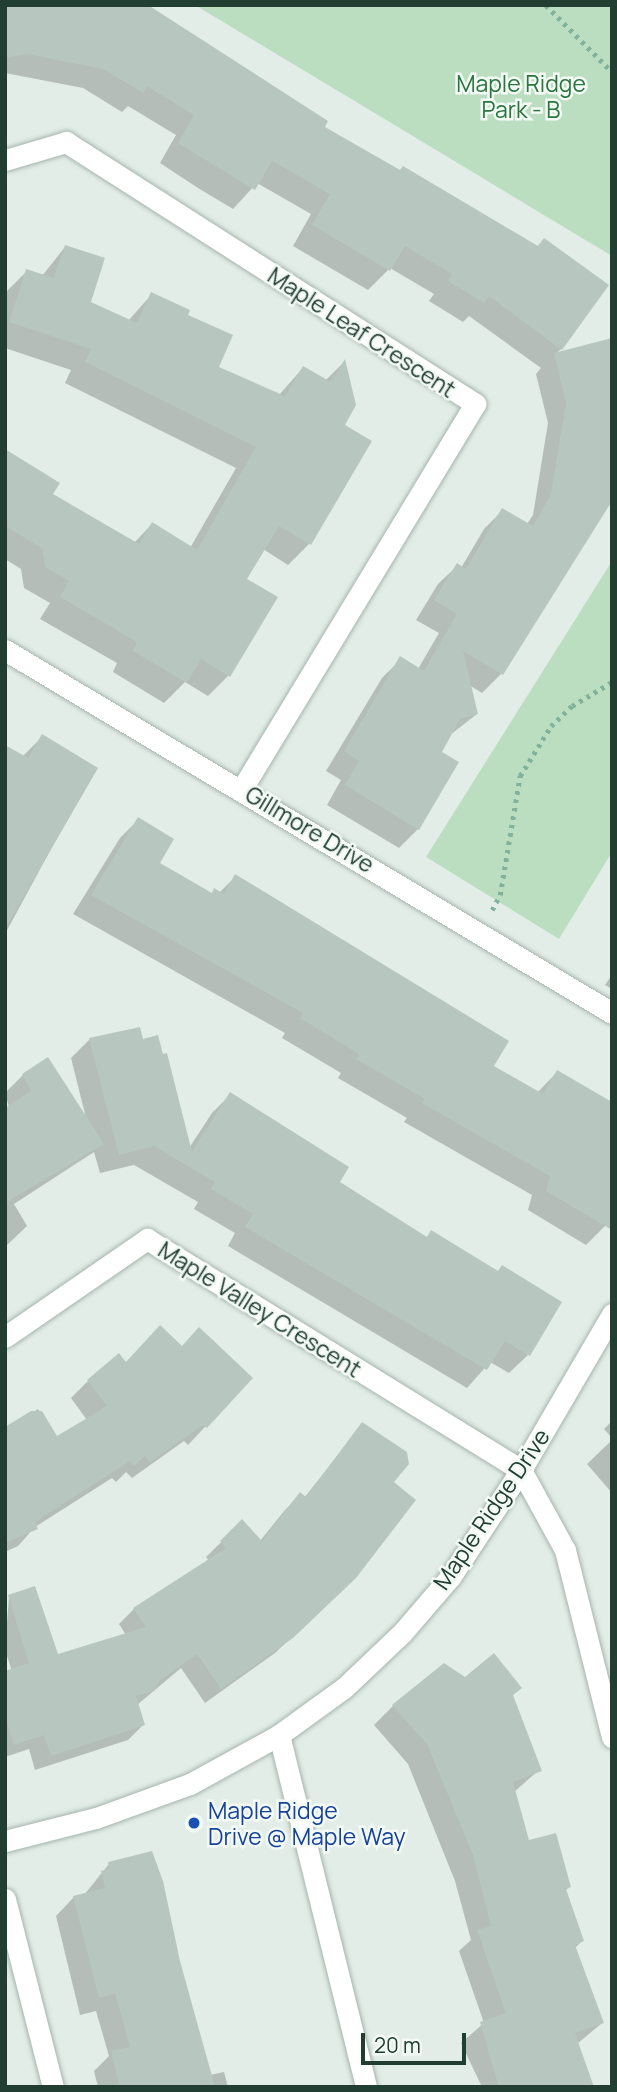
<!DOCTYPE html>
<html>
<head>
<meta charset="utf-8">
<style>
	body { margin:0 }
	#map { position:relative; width:617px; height:2092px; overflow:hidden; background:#e2ede7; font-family:Manrope,sans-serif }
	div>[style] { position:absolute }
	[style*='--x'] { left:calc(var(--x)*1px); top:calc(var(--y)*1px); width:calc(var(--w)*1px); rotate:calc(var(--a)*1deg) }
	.green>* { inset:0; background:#bbdec0 }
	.shadow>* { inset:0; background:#0003 }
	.building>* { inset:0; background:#b7c7bf }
	.path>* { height:4.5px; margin-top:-2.25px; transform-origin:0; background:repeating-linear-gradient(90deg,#82b19c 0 3.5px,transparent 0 8.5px) }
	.roads { filter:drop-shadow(0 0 2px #a5b5ad) drop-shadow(0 0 2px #a5b5ad) }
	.street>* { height:21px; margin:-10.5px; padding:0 10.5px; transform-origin:10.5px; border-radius:10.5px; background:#fff }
	.secondary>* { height:21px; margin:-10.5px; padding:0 10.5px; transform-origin:10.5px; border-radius:10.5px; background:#fff }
	.dots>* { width:19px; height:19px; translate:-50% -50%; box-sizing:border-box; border:4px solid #f3f9f5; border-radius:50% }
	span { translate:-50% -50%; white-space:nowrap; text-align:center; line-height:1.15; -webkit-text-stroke:5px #f3f9f5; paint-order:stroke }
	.park-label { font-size:23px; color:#2b753f }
	.street-label { font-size:23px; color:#223e33 }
	.transit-label { font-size:23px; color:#164399 }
	.left { translate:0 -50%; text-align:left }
	.frame { position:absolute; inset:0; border:7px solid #223e33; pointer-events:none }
	.scale { position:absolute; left:361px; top:2033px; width:105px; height:32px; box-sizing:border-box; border:4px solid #223e33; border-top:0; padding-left:9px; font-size:21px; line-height:24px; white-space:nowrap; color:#223e33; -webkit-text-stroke:5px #f3f9f5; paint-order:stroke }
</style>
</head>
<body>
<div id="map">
	<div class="green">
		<i style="clip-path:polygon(195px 5px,612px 5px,612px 256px)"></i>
		<i style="clip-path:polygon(612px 561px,612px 852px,559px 939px,426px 857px)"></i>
	</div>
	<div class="shadow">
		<i style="clip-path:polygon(5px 5px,322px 127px,537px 247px,544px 240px,561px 349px,555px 355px,612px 340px,501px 674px,482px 693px,469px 685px,477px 714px,450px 735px,440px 753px,418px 829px,399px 848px,327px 805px,341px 780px,326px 771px,382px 678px,401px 659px,418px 669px,439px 633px,416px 620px,438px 584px,457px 566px,461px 568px,484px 529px,503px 510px,527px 524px,533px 515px,548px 423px,536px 374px,541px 368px,469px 316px,463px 322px,429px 301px,434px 294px,390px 268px,368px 290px,293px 246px,311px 214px,257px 183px,233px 209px,198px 188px,160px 163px,176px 135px,128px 106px,122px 112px,83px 88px,5px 73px)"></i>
		<i style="clip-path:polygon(65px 247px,88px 303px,128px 321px,152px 294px,185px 316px,216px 368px,279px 395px,303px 368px,325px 381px,344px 362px,342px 425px,309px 544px,288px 565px,263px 549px,245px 579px,229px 675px,208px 696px,185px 682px,164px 703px,113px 672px,117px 663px,40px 619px,50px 603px,24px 588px,21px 569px,5px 559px,5px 451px,51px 495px,134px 543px,152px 524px,190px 548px,236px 468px,65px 383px,71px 370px,5px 348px,6px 292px,27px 271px,42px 276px)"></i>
		<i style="clip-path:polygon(43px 736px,57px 838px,5px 934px,5px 747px,22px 757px)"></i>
		<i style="clip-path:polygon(139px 819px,157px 864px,210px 895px,219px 893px,235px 877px,491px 1067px,537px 1093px,557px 1072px,605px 1226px,586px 1245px,528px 1210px,532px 1195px,404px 1122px,407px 1118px,338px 1078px,341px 1073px,282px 1038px,285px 1033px,73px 914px,120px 838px)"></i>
		<i style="clip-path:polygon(612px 975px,612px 989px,605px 985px)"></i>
		<i style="clip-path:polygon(90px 1039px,142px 1041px,189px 1148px,212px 1113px,231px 1094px,338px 1183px,426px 1238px,431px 1233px,528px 1355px,509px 1373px,490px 1362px,467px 1388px,228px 1246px,235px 1233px,194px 1209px,198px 1202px,134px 1165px,100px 1173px,94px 1152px,14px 1204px,27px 1226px,5px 1247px,5px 1110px,9px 1107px,5px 1093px,23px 1075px,86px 1118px,71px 1058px)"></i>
		<i style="clip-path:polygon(181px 1348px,251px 1378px,188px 1445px,184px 1441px,132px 1478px,126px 1472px,116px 1482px,112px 1478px,35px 1527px,18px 1546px,5px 1552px,5px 1430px,38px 1409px,57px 1438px,87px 1420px,71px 1398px,88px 1381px,125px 1364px)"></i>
		<i style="clip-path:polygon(612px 1421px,612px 1438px,604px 1429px)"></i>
		<i style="clip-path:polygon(362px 1425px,391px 1483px,338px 1593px,275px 1653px,205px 1703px,181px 1668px,137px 1705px,143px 1725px,128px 1740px,35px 1770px,29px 1749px,5px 1757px,5px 1673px,12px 1671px,5px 1650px,9px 1596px,57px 1656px,126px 1635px,119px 1624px,134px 1609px,209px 1561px,206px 1557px,242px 1522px,260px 1541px,285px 1510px,300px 1495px,304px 1498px)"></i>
		<i style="clip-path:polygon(612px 1440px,612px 1493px,587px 1464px)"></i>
		<i style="clip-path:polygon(465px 1679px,511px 1696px,539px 1770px,514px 1792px,528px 1842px,569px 1887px,565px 1891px,582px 1941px,575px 1948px,602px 2023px,577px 2044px,592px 2087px,482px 2087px,461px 2043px,484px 2023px,459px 1951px,471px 1940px,455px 1881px,408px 1764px,374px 1725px,393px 1706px)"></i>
		<i style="clip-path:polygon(109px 1864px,210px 2075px,224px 2072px,228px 2087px,98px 2087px,94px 2071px,109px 2056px,96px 2011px,80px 2015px,56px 1916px,74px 1897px,84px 1895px)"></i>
	</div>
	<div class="building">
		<i style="clip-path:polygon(5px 5px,148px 5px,328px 121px,325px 127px,400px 170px,403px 166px,538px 246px,544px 238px,609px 285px,562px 350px,489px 296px,484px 303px,448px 281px,452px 274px,405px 246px,390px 271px,312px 225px,330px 194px,272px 161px,255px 190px,178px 143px,194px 115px,147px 86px,144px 93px,103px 69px,27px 54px,5px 58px)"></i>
		<i style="clip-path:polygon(65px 245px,105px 258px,91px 302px,137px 323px,151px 292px,190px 310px,188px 315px,233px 335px,219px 367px,285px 396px,303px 366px,331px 382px,345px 359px,356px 405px,345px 425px,372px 441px,311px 545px,279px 526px,247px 579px,278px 597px,230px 677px,201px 659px,187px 683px,133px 651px,137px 642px,60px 597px,69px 581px,45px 567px,42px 548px,5px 526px,5px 449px,60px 483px,53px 494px,139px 544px,152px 522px,197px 550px,256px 447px,85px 362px,91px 349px,9px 322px,26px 269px,54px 278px)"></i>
		<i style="clip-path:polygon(612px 338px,612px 501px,503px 675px,463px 651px,478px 714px,460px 719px,442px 752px,459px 762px,419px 830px,345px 785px,359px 761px,344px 751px,400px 656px,424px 671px,457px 614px,434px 600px,457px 563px,466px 569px,502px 508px,533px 526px,551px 494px,566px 403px,554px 353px)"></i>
		<i style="clip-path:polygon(42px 734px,98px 768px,5px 929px,5px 745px,28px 758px)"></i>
		<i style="clip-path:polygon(138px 817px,174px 839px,160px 863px,212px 893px,214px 888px,224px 894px,235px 874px,509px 1041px,494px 1066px,543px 1094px,557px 1070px,612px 1102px,612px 1230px,546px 1191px,550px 1176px,422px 1103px,425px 1099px,356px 1059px,359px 1054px,300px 1018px,303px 1013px,91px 895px)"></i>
		<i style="clip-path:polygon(140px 1027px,143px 1039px,158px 1035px,163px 1054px,167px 1053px,192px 1152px,230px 1092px,349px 1167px,340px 1182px,427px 1237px,431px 1230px,498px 1271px,502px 1265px,562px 1302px,530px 1356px,505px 1341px,487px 1370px,245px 1227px,253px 1214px,211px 1189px,215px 1182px,154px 1146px,119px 1155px,89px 1038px)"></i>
		<i style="clip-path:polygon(48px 1057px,104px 1144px,5px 1203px,5px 1108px,31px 1091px,22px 1074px)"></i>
		<i style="clip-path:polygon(160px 1325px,182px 1346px,199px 1327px,253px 1378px,207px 1428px,203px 1425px,150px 1462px,145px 1456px,134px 1466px,130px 1461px,35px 1522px,38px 1529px,5px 1543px,5px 1427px,31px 1411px,42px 1411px,57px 1436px,107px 1406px,87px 1380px,119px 1353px,126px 1362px)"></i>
		<i style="clip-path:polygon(362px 1422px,407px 1452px,409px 1464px,394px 1482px,416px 1500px,356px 1578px,293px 1638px,221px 1689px,197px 1654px,159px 1681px,154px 1691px,136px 1696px,145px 1725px,51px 1756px,44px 1735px,14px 1745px,5px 1718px,5px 1671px,29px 1663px,8px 1595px,35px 1586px,58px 1654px,146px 1627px,133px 1608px,226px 1548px,220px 1541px,242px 1519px,262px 1541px,300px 1492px,306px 1497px)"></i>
		<i style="clip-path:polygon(494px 1653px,522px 1688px,513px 1695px,542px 1771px,513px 1782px,529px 1840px,556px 1833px,571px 1887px,566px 1889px,584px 1941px,575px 1945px,604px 2023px,575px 2033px,594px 2087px,499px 2087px,480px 2022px,506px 2013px,477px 1930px,491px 1926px,473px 1855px,427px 1744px,392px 1705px,444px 1663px,465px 1677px)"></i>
		<i style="clip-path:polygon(152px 1851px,163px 1881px,180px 1961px,215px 2087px,120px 2087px,111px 2051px,130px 2047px,115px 1993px,99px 1998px,73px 1896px,105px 1888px,101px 1871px,109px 1869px,108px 1862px)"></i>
	</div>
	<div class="path">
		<i style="--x:546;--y:5;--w:94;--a:45.4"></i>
		<i style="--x:492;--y:910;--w:17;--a:-62"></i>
		<i style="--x:500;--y:895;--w:121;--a:-80.5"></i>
		<i style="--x:520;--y:776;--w:59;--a:-58.2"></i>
		<i style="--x:551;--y:726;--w:29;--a:-44"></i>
		<i style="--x:572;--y:706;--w:47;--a:-31"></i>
	</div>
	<div class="roads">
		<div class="street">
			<i style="--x:5;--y:160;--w:64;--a:-16.4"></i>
			<i style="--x:66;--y:142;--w:486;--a:32.6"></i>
			<i style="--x:475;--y:404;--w:449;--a:121.2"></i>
			<i style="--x:5;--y:1337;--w:173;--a:-34.6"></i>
			<i style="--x:147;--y:1239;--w:440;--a:31.7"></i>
			<i style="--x:521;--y:1470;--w:91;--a:61.2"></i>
			<i style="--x:565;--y:1550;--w:193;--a:75.9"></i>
			<i style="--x:5;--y:1899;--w:194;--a:75.7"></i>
		</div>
		<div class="secondary">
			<i style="--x:5;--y:650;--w:707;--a:30.88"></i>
			<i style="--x:279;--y:1735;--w:363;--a:76.1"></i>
			<i style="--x:5;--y:1841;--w:94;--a:-14.2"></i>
			<i style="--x:96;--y:1818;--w:100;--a:-19.9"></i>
			<i style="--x:190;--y:1784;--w:102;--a:-28.8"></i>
			<i style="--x:279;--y:1735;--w:80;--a:-35.9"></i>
			<i style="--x:344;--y:1688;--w:80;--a:-43.5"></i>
			<i style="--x:402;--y:1633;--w:75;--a:-49.3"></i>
			<i style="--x:451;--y:1576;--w:127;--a:-56.6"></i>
			<i style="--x:521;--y:1470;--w:181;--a:-59.7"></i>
		</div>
	</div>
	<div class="dots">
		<i style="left:194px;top:1823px;background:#1a4fb4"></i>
	</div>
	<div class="park-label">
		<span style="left:521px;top:96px">Maple Ridge<br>Park - B</span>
	</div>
	<div class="street-label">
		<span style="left:362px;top:332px;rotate:33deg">Maple Leaf Crescent</span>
		<span style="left:310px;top:829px;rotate:31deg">Gillmore Drive</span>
		<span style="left:260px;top:1309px;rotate:32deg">Maple Valley Crescent</span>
		<span style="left:491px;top:1509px;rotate:-56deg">Maple Ridge Drive</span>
	</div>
	<div class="transit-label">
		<span class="left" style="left:208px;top:1823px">Maple Ridge<br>Drive @ Maple Way</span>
	</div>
	<div class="frame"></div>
	<div class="scale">20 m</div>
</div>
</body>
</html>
